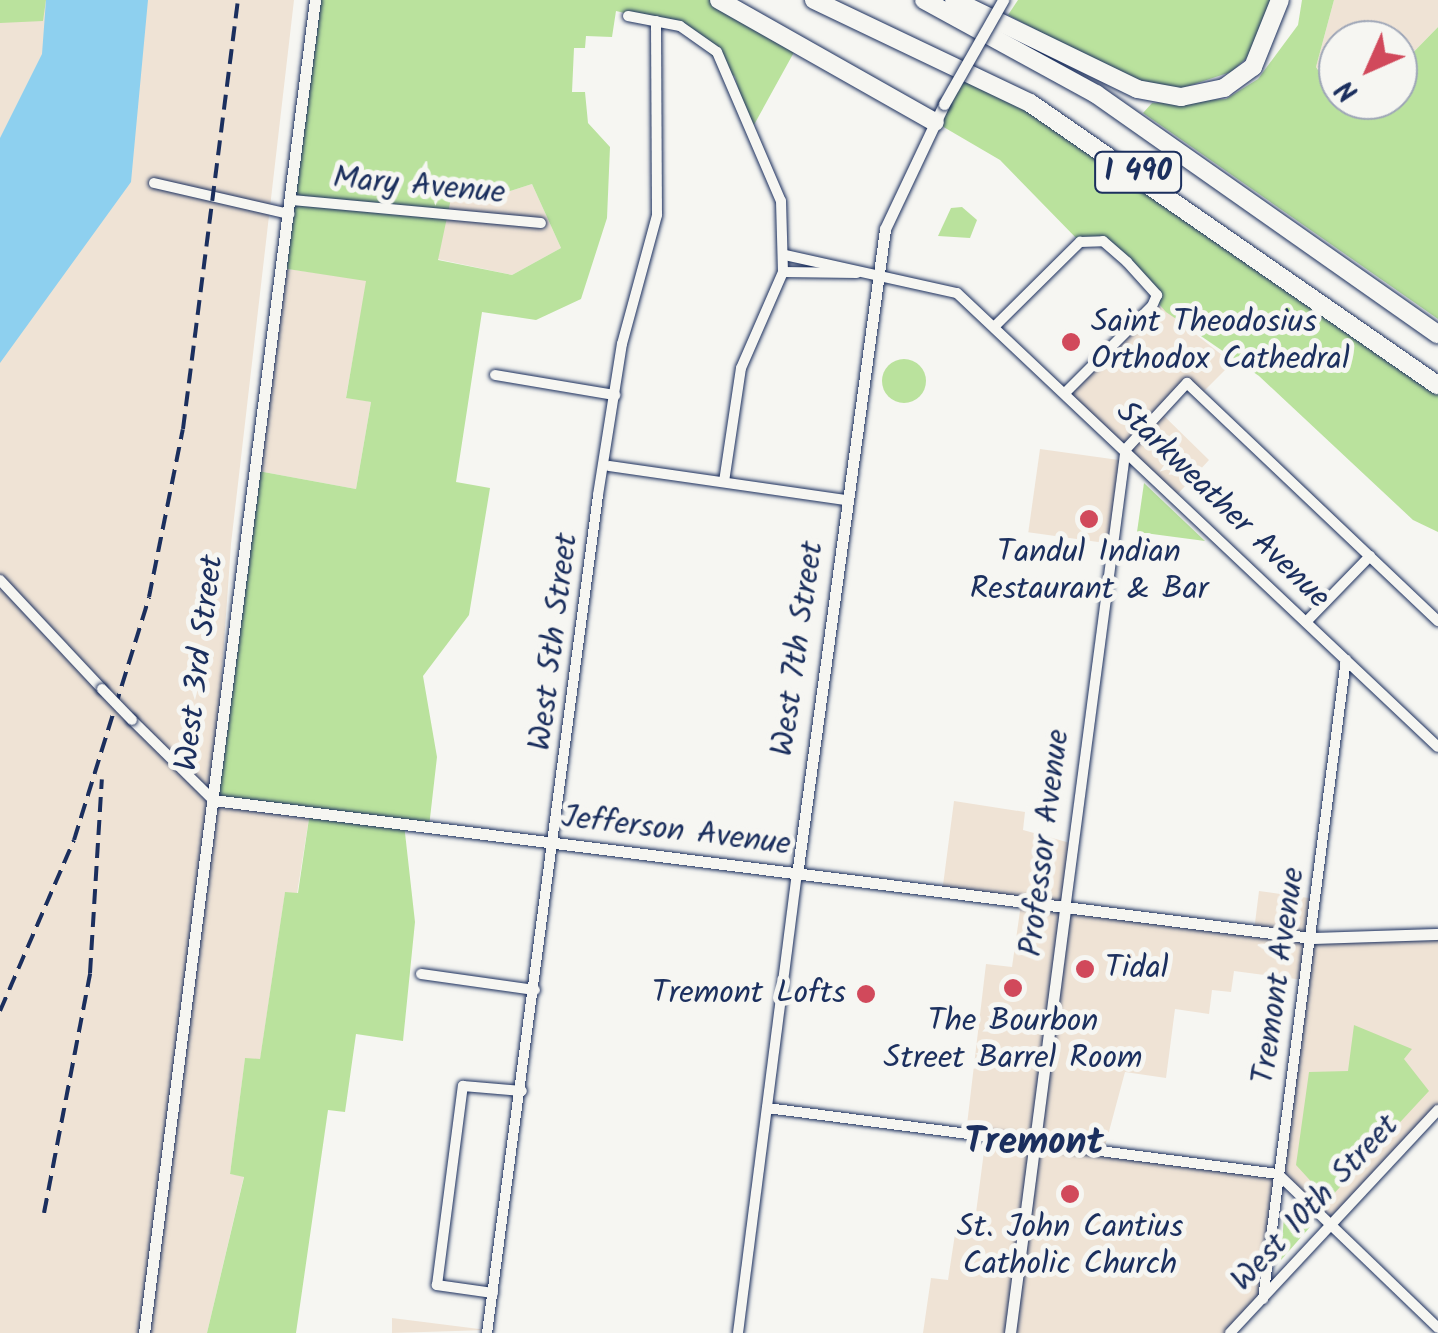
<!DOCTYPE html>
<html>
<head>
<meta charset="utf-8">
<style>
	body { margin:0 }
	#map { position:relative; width:1438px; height:1333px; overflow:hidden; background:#f6f6f2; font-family:Kalam,sans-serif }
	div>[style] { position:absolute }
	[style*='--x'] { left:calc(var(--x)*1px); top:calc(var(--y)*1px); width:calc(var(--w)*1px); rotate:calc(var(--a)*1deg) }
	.built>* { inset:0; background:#efe3d5; transform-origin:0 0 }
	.green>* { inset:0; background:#bae29d }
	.round { border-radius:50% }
	.water>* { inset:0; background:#8ed0ef }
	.roads { filter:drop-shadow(0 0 2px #1b2f5e) drop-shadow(0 0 2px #1b2f5e) }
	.minor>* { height:10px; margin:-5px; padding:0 5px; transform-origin:5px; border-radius:5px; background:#f6f6f2 }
	.tertiary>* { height:11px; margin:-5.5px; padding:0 5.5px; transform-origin:5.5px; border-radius:5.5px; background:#f6f6f2 }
	.motorway>* { height:18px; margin:-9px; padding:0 9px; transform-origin:9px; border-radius:9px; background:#f6f6f2 }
	.rail>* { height:4px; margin-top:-2px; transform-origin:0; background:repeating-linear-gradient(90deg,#1b2f5e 0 15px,transparent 0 23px) }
	.bridges { filter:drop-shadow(0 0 2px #1b2f5e) drop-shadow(0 0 2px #1b2f5e) }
	.minor-bridge>* { height:10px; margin:-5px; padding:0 5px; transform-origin:5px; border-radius:5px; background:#f6f6f2 }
	.tertiary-bridge>* { height:11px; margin:-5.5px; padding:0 5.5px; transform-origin:5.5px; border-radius:5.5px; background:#f6f6f2 }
	.dots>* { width:28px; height:28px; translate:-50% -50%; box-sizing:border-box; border:5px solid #f6f6f2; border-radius:50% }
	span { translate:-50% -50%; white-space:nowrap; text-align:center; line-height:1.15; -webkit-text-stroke:10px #f6f6f2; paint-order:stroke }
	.shield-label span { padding:2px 8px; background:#f6f6f2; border:2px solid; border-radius:8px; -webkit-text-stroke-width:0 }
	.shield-label { font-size:30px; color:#1b2f5e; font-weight:700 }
	.street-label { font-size:32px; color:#1b2f5e }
	.poi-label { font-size:32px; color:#1b2f5e }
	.left { translate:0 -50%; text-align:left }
	.right { translate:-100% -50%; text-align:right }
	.quarter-label { font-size:38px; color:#1b2f5e; font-weight:700 }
	.north { position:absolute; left:1318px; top:20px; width:100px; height:100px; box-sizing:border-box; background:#f6f6f2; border:2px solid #9ea6b7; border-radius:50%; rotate:225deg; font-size:28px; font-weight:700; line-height:40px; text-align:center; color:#1b2f5e }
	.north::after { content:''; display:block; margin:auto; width:35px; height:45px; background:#d1495b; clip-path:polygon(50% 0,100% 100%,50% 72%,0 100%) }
</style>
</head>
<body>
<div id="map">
	<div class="built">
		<i style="clip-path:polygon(0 0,294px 0,231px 544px,213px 799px,310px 812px,297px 894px,285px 893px,260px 1060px,245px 1059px,230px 1174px,244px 1176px,207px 1333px,0 1333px)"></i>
		<i style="clip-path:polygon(1334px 0,1438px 0,1438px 27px,1398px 68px,1398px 40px,1338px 40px,1338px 89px,1316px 67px)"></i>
		<i style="clip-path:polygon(532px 184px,561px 248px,512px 275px,437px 259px,452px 189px,492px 197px)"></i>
		<i style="clip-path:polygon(281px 268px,367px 280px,346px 397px,371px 402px,356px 489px,252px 470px)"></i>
		<i style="clip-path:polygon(1154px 301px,1232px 363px,1200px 395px,1186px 383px,1160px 412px,1209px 460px,1175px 497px,1066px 392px)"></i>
		<i style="left:1040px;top:449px;width:85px;height:84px;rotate:8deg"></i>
		<i style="clip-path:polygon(evenodd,954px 801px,1025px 812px,1023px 830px,1074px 844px,1065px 909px,1254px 931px,1259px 891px,1316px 899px,1311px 937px,1438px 934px,1438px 1110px,1333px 1224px,1279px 1175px,1263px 1299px,1230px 1333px,923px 1333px,931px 1278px,948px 1280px,955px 1234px,973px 1236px,986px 1136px,966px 1133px,986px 964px,1012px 967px,1021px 904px,942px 893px,954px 801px,1234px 971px,1304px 980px,1277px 1173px,1104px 1150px,1125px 1072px,1166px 1078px,1175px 1009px,1209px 1014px,1212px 990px,1231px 992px,1234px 971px)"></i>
		<i style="clip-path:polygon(392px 1318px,487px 1330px,392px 1333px)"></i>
	</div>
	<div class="green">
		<i style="clip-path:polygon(0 0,46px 0,43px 21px,0 23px)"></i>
		<i style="clip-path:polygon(evenodd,315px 0,711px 0,798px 45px,750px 132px,735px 77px,680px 26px,616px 11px,612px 37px,586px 36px,585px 48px,574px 48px,572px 92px,585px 92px,588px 123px,610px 147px,607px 218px,581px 299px,536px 320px,482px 312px,456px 482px,490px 488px,469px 615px,423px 676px,437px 757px,429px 827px,404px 824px,415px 922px,403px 1041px,356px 1034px,345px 1112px,328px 1110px,296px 1333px,207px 1333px,244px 1177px,230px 1174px,245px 1058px,260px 1059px,285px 892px,298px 893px,310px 812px,213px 800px,252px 470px,356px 489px,371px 402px,346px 398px,366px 281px,281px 268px,315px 0,532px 184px,561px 248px,512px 275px,438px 260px,453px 189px,492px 197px,532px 184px)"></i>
		<i style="clip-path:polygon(1018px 0,1275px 0,1251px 54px,1231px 72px,1173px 91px,1121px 75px,1008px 15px)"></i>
		<i style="clip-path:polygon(1302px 0,1334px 0,1316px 67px,1338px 100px,1358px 108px,1398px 100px,1398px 68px,1438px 27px,1438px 319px,1143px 113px,1152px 103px,1226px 99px,1258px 79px,1298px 25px)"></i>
		<i style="clip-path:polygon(967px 65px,1438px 382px,1438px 532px,1413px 520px,1259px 376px,1166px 312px,1103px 241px,1080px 242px,1000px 160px,935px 122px)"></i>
		<i style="clip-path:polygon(962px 207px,977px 220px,970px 238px,938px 236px,951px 208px)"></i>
		<i class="round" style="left:882px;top:359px;width:44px;height:44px"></i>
		<i style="clip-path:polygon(1144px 483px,1205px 541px,1137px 532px)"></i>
		<i style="clip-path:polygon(1354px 1025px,1412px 1049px,1404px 1059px,1429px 1091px,1328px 1200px,1296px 1165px,1309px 1072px,1348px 1071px)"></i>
		<i style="clip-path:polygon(1291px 1208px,1310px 1227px,1281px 1260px,1284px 1215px)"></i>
	</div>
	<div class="water">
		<i style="clip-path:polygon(46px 0,148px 0,131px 182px,0 363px,0 138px,42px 54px)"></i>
	</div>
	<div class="roads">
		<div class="minor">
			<i style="--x:628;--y:16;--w:53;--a:10.9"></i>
			<i style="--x:680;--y:26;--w:45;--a:35.1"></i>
			<i style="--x:717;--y:52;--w:162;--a:66.8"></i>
			<i style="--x:781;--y:201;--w:71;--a:88.4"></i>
			<i style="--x:783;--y:272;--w:105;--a:113.6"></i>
			<i style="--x:741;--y:368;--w:115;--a:98.5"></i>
			<i style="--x:154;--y:183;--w:139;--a:12.9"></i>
			<i style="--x:292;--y:200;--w:250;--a:5.3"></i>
			<i style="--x:785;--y:255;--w:176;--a:12.5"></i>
			<i style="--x:957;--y:293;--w:661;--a:43.35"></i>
			<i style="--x:783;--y:272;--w:74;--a:0.8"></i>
			<i style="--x:995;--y:326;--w:120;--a:-44.7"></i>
			<i style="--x:1080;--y:242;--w:23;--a:-2"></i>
			<i style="--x:1103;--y:241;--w:32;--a:41"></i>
			<i style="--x:1127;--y:262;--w:45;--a:47.7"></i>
			<i style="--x:1157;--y:295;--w:12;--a:114"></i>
			<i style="--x:1152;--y:306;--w:122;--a:135"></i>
			<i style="--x:495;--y:375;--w:122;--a:9.5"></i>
			<i style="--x:609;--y:466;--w:239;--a:8.2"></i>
			<i style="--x:0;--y:580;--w:149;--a:46.9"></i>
			<i style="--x:1306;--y:622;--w:92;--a:-45.9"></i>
			<i style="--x:132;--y:720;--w:114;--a:44.6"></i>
			<i style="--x:1065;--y:910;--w:465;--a:-82.5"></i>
			<i style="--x:1126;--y:449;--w:90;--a:-47.3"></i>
			<i style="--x:1187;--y:383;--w:346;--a:43.5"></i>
			<i style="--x:421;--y:974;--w:115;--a:8"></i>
			<i style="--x:767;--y:1108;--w:515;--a:7.36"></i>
			<i style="--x:1278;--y:1174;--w:222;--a:43.9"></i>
			<i style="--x:493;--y:1293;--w:57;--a:-171.9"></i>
			<i style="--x:437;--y:1285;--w:201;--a:-82.6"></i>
			<i style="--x:463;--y:1086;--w:59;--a:4.8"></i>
			<i style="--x:1263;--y:1299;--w:645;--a:-82.61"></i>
			<i style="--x:487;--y:1333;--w:845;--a:-82.45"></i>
			<i style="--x:598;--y:495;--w:153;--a:-81"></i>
			<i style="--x:622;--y:344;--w:134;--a:-74.8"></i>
			<i style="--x:657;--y:215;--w:194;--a:-90.3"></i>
			<i style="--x:738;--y:1333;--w:462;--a:-82.7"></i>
			<i style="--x:1230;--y:1333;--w:305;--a:-47"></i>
		</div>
		<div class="tertiary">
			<i style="--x:213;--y:800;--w:1107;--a:7.16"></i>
			<i style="--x:1311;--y:938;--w:127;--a:-1.8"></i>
			<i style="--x:797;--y:875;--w:652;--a:-82.24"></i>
			<i style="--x:885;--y:229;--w:138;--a:-64.7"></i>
			<i style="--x:144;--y:1333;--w:1344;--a:-82.69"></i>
			<i style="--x:1010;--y:1333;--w:427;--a:-82.6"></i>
		</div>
		<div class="motorway">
			<i style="--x:719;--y:0;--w:248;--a:29.5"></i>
			<i style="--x:814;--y:0;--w:239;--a:25.5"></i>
			<i style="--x:1030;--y:103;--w:496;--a:34.7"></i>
			<i style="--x:924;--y:0;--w:196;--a:28.7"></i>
			<i style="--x:1096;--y:94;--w:418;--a:35.1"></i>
			<i style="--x:954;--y:0;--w:203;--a:25.9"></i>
			<i style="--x:1137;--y:89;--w:45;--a:10.3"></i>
			<i style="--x:1181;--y:97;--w:44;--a:-11.8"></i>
			<i style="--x:1224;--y:88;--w:36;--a:-36"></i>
			<i style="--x:1253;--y:67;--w:72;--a:-68.1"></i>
		</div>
	</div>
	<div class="rail">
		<i style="--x:0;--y:1011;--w:186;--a:-66.6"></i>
		<i style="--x:74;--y:840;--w:254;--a:-72.8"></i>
		<i style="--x:149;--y:597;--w:171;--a:-78.6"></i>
		<i style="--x:183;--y:429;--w:433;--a:-82.7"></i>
		<i style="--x:44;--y:1213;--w:244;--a:-79.1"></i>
		<i style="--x:90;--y:973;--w:194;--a:-86.5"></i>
	</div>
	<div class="bridges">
		<div class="minor-bridge">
			<i style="--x:102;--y:689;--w:43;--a:45.9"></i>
		</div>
		<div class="tertiary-bridge">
			<i style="--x:944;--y:104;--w:120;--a:-60.4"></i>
		</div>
	</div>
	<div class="dots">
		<i style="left:1071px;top:342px;background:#d1495b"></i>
		<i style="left:1089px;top:519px;background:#d1495b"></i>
		<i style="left:1085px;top:969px;background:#d1495b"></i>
		<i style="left:1013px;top:988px;background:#d1495b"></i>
		<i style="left:866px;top:994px;background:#d1495b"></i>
		<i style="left:1070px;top:1194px;background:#d1495b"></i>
	</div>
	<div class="shield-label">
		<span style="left:1138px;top:172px">I 490</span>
	</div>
	<div class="street-label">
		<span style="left:419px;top:187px;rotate:5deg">Mary Avenue</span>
		<span style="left:1222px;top:506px;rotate:44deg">Starkweather Avenue</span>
		<span style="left:555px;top:642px;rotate:-83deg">West 5th Street</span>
		<span style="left:799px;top:649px;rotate:-82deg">West 7th Street</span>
		<span style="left:201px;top:663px;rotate:-83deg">West 3rd Street</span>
		<span style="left:676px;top:832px;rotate:7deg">Jefferson Avenue</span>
		<span style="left:1046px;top:843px;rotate:-83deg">Professor Avenue</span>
		<span style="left:1280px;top:976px;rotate:-82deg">Tremont Avenue</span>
		<span style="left:1316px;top:1204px;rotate:-47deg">West 10th Street</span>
	</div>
	<div class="poi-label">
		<span class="left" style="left:1091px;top:342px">Saint Theodosius<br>Orthodox Cathedral</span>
		<span style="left:1089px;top:572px">Tandul Indian<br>Restaurant &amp; Bar</span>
		<span class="left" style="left:1105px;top:969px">Tidal</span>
		<span class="right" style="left:846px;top:994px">Tremont Lofts</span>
		<span style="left:1013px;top:1041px">The Bourbon<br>Street Barrel Room</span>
		<span style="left:1070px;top:1247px">St. John Cantius<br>Catholic Church</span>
	</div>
	<div class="quarter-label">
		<span style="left:1034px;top:1144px">Tremont</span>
	</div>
	<div class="north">N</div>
</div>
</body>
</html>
